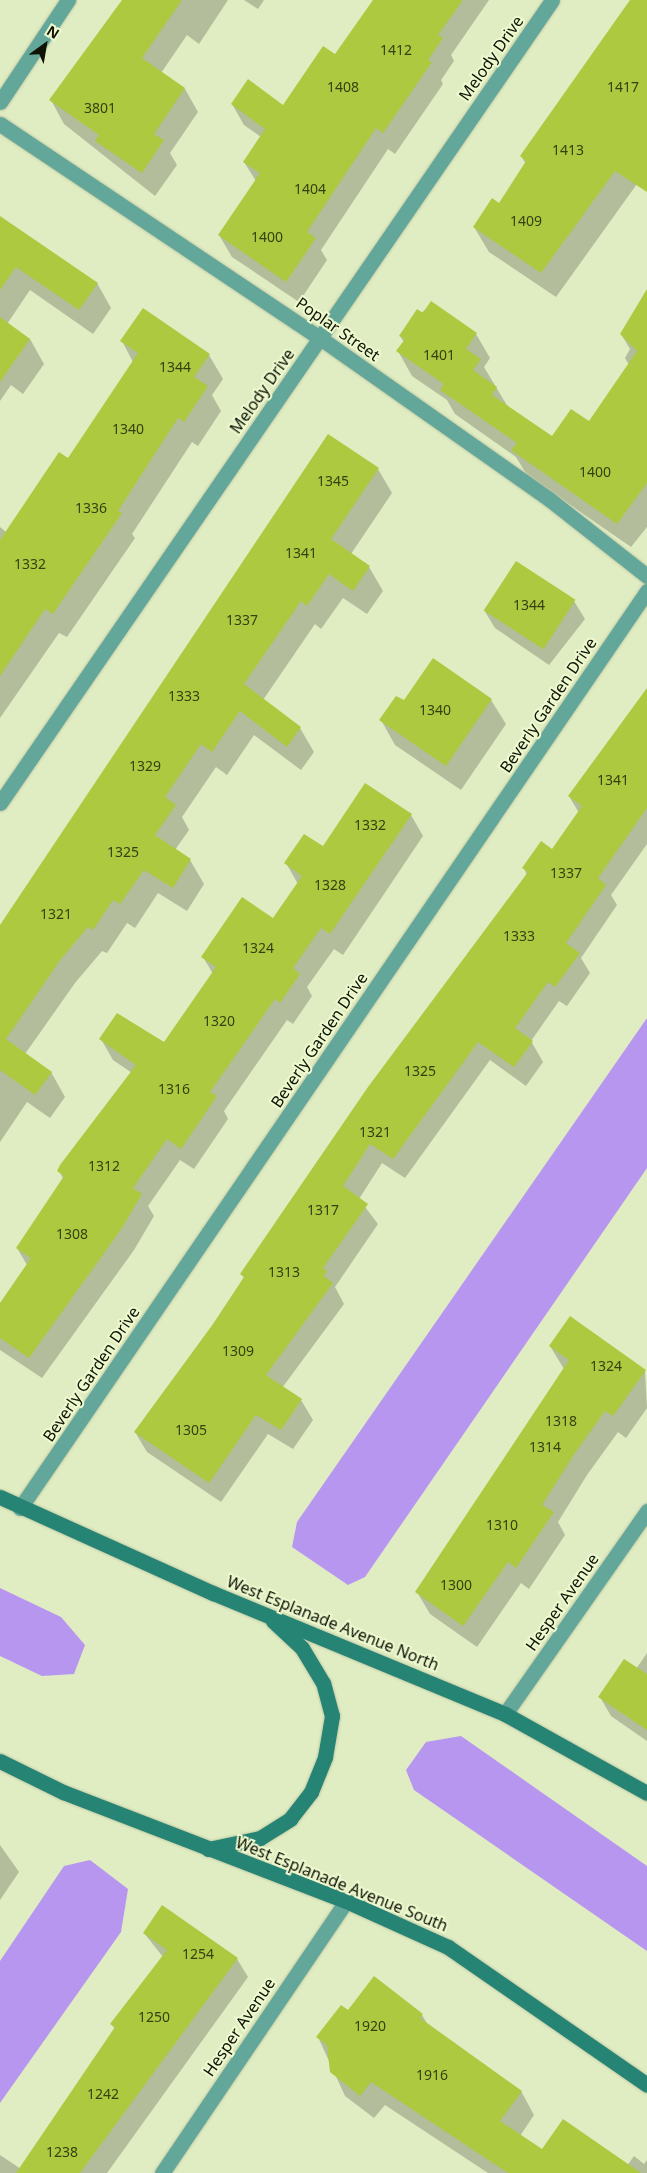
<!DOCTYPE html>
<html>
<head>
<meta charset="utf-8">
<style>
	body { margin:0 }
	#map { position:relative; width:647px; height:2173px; overflow:hidden; background:#e0ecc2; font-family:"Noto Sans",sans-serif }
	div>[style] { position:absolute }
	[style*='--x'] { left:calc(var(--x)*1px); top:calc(var(--y)*1px); width:calc(var(--w)*1px); rotate:calc(var(--a)*1deg) }
	.water>* { inset:0; background:#b796f0 }
	.shadow>* { inset:0; background:#0003 }
	.building>* { inset:0; background:#adc93f; transform-origin:0 0 }
	.roads { filter:drop-shadow(0 0 1px #bfc9a4) drop-shadow(0 0 1px #bfc9a4) }
	.street>* { height:15px; margin:-7.5px; padding:0 7.5px; transform-origin:7.5px; border-radius:7.5px; background:#62a79a }
	.secondary>* { height:15px; margin:-7.5px; padding:0 7.5px; transform-origin:7.5px; border-radius:7.5px; background:#268475 }
	span { translate:-50% -50%; white-space:nowrap; text-align:center; line-height:1.15; -webkit-text-stroke:4px #edf9cf; paint-order:stroke }
	.number-label { font-size:14px; color:#364013 }
	.number-label span { -webkit-text-stroke-width:0 }
	.street-label { font-size:16px; color:#0f1204 }
	.north { position:absolute; left:20px; top:20px; width:50px; height:50px; -webkit-text-stroke:4px #edf9cf; paint-order:stroke; rotate:32deg; font-size:14px; font-weight:700; line-height:20px; text-align:center; color:#0f1204 }
	.north::after { content:''; display:block; margin:auto; width:18px; height:22px; background:#0f1204; clip-path:polygon(50% 0,100% 100%,50% 72%,0 100%) }
</style>
</head>
<body>
<div id="map">
	<div class="water">
		<i style="clip-path:polygon(647px 1018px,647px 1168px,365px 1577px,348px 1585px,292px 1547px,297px 1522px)"></i>
		<i style="clip-path:polygon(0 1588px,61px 1617px,85px 1645px,74px 1674px,42px 1676px,0 1656px)"></i>
		<i style="clip-path:polygon(461px 1736px,647px 1866px,647px 1951px,414px 1790px,406px 1770px,426px 1742px)"></i>
		<i style="clip-path:polygon(90px 1860px,128px 1889px,121px 1932px,0 2103px,0 1961px,64px 1866px)"></i>
	</div>
	<div class="shadow">
		<i style="clip-path:polygon(123px 0,228px 0,199px 44px,187px 35px,161px 73px,185px 89px,198px 112px,170px 153px,177px 165px,155px 196px,64px 124px,51px 100px)"></i>
		<i style="clip-path:polygon(244px 0,264px 0,258px 9px)"></i>
		<i style="clip-path:polygon(374px 0,489px 0,451px 55px,454px 61px,441px 80px,443px 84px,395px 154px,388px 149px,321px 250px,327px 260px,299px 302px,232px 257px,219px 235px,256px 181px,244px 162px,261px 137px,244px 125px,232px 104px,283px 106px,335px 56px)"></i>
		<i style="clip-path:polygon(631px 0,647px 0,647px 170px,556px 297px,489px 252px,474px 227px,499px 205px,526px 164px,521px 156px)"></i>
		<i style="clip-path:polygon(0 218px,97px 283px,111px 308px,93px 334px,30px 290px,7px 324px,30px 339px,44px 364px,23px 394px,11px 385px,0 401px)"></i>
		<i style="clip-path:polygon(431px 303px,476px 334px,490px 358px,484px 367px,508px 407px,553px 438px,589px 423px,629px 365px,625px 358px,630px 349px,621px 334px,647px 307px,647px 527px,631px 547px,527px 475px,516px 457px,455px 414px,447px 400px,412px 376px,398px 351px,404px 342px,400px 336px)"></i>
		<i style="clip-path:polygon(122px 341px,209px 355px,223px 379px,212px 395px,221px 411px,198px 446px,192px 442px,132px 534px,135px 538px,67px 637px,59px 633px,0 718px,0 527px,6px 532px,68px 460px,133px 362px)"></i>
		<i style="clip-path:polygon(378px 469px,392px 493px,351px 554px,369px 567px,383px 591px,367px 614px,343px 598px,321px 629px,315px 624px,263px 700px,300px 728px,314px 752px,301px 770px,254px 735px,227px 775px,216px 767px,182px 817px,189px 830px,175px 850px,190px 860px,204px 884px,187px 911px,158px 893px,135px 928px,127px 923px,107px 953px,102px 951px,75px 983px,25px 1054px,51px 1072px,65px 1097px,50px 1118px,27px 1102px,0 1142px,0 927px)"></i>
		<i style="clip-path:polygon(517px 562px,574px 601px,585px 619px,549px 665px,495px 628px,484px 610px)"></i>
		<i style="clip-path:polygon(647px 689px,647px 844px,611px 895px,617px 905px,581px 958px,590px 973px,567px 1006px,559px 1001px,531px 1041px,543px 1062px,526px 1086px,490px 1060px,405px 1178px,382px 1163px,359px 1199px,378px 1224px,335px 1287px,344px 1304px,282px 1388px,301px 1400px,313px 1420px,293px 1449px,268px 1434px,221px 1502px,147px 1452px,135px 1432px,214px 1325px,244px 1278px,242px 1274px,527px 875px,524px 868px,553px 850px,579px 813px,569px 796px)"></i>
		<i style="clip-path:polygon(491px 700px,506px 724px,461px 790px,395px 745px,381px 720px,404px 702px)"></i>
		<i style="clip-path:polygon(411px 815px,423px 836px,343px 955px,334px 949px,307px 987px,312px 996px,293px 1024px,287px 1020px,224px 1111px,228px 1119px,194px 1169px,180px 1160px,148px 1206px,154px 1216px,134px 1250px,42px 1378px,0 1350px,0 1305px,27px 1265px,17px 1248px,64px 1180px,59px 1171px,132px 1073px,113px 1060px,101px 1039px,165px 1044px,213px 974px,203px 957px,274px 920px,298px 884px,286px 863px)"></i>
		<i style="clip-path:polygon(550px 1346px,645px 1371px,647px 1408px,626px 1438px,618px 1432px,587px 1475px,558px 1522px,565px 1535px,529px 1589px,521px 1583px,477px 1647px,430px 1614px,417px 1592px,564px 1369px)"></i>
		<i style="clip-path:polygon(647px 1653px,647px 1741px,611px 1716px,600px 1697px,636px 1669px)"></i>
		<i style="clip-path:polygon(0 1845px,19px 1872px,0 1900px)"></i>
		<i style="clip-path:polygon(144px 1933px,237px 1959px,248px 1977px,107px 2173px,0 2173px,0 2155px,21px 2169px,115px 2029px,111px 2024px,163px 1957px)"></i>
		<i style="clip-path:polygon(375px 1978px,422px 2015px,428px 2025px,521px 2091px,534px 2115px,520px 2136px,542px 2151px,610px 2173px,488px 2173px,385px 2105px,374px 2118px,345px 2096px,318px 2037px,348px 2012px)"></i>
		<i style="clip-path:polygon(634px 2156px,644px 2164px,647px 2160px,647px 2173px,622px 2173px)"></i>
	</div>
	<div class="building">
		<i style="clip-path:polygon(122px 0,182px 0,142px 58px,185px 88px,154px 134px,164px 140px,142px 173px,95px 141px,99px 135px,49px 100px)"></i>
		<i style="clip-path:polygon(373px 0,463px 0,438px 35px,443px 38px,428px 60px,432px 62px,383px 133px,376px 128px,307px 232px,316px 238px,286px 282px,218px 235px,260px 173px,243px 162px,265px 129px,231px 104px,248px 79px,283px 105px,323px 46px,335px 54px)"></i>
		<i style="clip-path:polygon(630px 0,647px 0,647px 192px,615px 171px,541px 273px,473px 227px,492px 198px,499px 203px,526px 161px,520px 156px)"></i>
		<i style="clip-path:polygon(0 216px,98px 283px,79px 310px,16px 267px,0 290px)"></i>
		<i style="clip-path:polygon(647px 289px,647px 483px,617px 524px,511px 450px,517px 443px,440px 390px,444px 384px,396px 351px,405px 339px,399px 336px,417px 309px,423px 313px,431px 301px,477px 333px,466px 349px,481px 359px,473px 370px,497px 387px,492px 395px,552px 436px,571px 409px,589px 421px,637px 351px,620px 334px)"></i>
		<i style="clip-path:polygon(143px 308px,210px 354px,194px 377px,208px 386px,184px 422px,178px 418px,118px 511px,122px 513px,53px 614px,45px 609px,0 676px,0 540px,59px 452px,68px 458px,138px 353px,120px 341px)"></i>
		<i style="clip-path:polygon(0 317px,30px 339px,0 382px)"></i>
		<i style="clip-path:polygon(328px 434px,379px 468px,331px 539px,370px 566px,353px 591px,329px 574px,307px 606px,301px 601px,244px 684px,301px 727px,287px 747px,240px 711px,212px 752px,201px 744px,165px 797px,176px 805px,155px 835px,191px 859px,173px 888px,144px 870px,120px 904px,113px 900px,93px 930px,88px 927px,61px 959px,6px 1039px,52px 1072px,35px 1095px,0 1070px,0 925px)"></i>
		<i style="left:516px;top:561px;width:71px;height:59px;rotate:33deg"></i>
		<i style="clip-path:polygon(433px 658px,492px 699px,446px 766px,379px 720px,396px 696px,404px 700px)"></i>
		<i style="clip-path:polygon(647px 688px,647px 808px,598px 878px,606px 885px,566px 943px,580px 953px,555px 987px,548px 982px,515px 1028px,533px 1041px,514px 1067px,478px 1042px,393px 1159px,370px 1144px,343px 1186px,368px 1204px,323px 1268px,327px 1271px,324px 1276px,333px 1283px,266px 1375px,302px 1399px,281px 1430px,256px 1415px,209px 1483px,134px 1432px,213px 1324px,244px 1277px,240px 1274px,368px 1087px,528px 872px,522px 868px,541px 841px,552px 849px,582px 806px,568px 796px)"></i>
		<i style="clip-path:polygon(365px 783px,412px 814px,330px 934px,321px 928px,293px 968px,300px 974px,280px 1003px,275px 999px,210px 1092px,217px 1096px,181px 1149px,167px 1139px,133px 1188px,142px 1194px,122px 1228px,29px 1358px,0 1338px,0 1303px,31px 1258px,16px 1248px,64px 1176px,57px 1171px,60px 1165px,136px 1065px,99px 1039px,117px 1013px,164px 1042px,216px 967px,201px 957px,242px 897px,273px 918px,302px 876px,284px 863px,304px 834px,323px 846px)"></i>
		<i style="clip-path:polygon(570px 1316px,646px 1370px,613px 1416px,605px 1411px,575px 1453px,542px 1505px,554px 1512px,516px 1568px,508px 1562px,463px 1626px,415px 1592px,569px 1360px,549px 1346px)"></i>
		<i style="clip-path:polygon(624px 1659px,647px 1674px,647px 1730px,598px 1697px)"></i>
		<i style="clip-path:polygon(162px 1905px,238px 1958px,80px 2173px,16px 2173px,115px 2027px,110px 2024px,167px 1950px,143px 1933px)"></i>
		<i style="clip-path:polygon(374px 1976px,423px 2014px,420px 2018px,522px 2091px,500px 2121px,542px 2149px,563px 2119px,641px 2173px,508px 2173px,371px 2082px,360px 2096px,330px 2072px,327px 2045px,316px 2037px,341px 2005px,348px 2010px)"></i>
	</div>
	<div class="roads">
		<div class="street">
			<i style="--x:0;--y:102;--w:123;--a:-56.3"></i>
			<i style="--x:0;--y:124;--w:385;--a:33.8"></i>
			<i style="--x:320;--y:338;--w:280;--a:35.1"></i>
			<i style="--x:549;--y:499;--w:125;--a:38.2"></i>
			<i style="--x:0;--y:803;--w:974;--a:-55.49"></i>
			<i style="--x:20;--y:1508;--w:1111;--a:-55.64"></i>
			<i style="--x:505;--y:1714;--w:248;--a:-55"></i>
			<i style="--x:162;--y:2173;--w:328;--a:-55.9"></i>
		</div>
		<div class="secondary">
			<i style="--x:0;--y:1497;--w:234;--a:24.3"></i>
			<i style="--x:213;--y:1593;--w:316;--a:22.5"></i>
			<i style="--x:505;--y:1714;--w:162;--a:29.1"></i>
			<i style="--x:0;--y:1761;--w:70;--a:26.2"></i>
			<i style="--x:63;--y:1792;--w:303;--a:21.1"></i>
			<i style="--x:346;--y:1901;--w:112;--a:24.3"></i>
			<i style="--x:448;--y:1947;--w:242;--a:34.7"></i>
			<i style="--x:208;--y:1849;--w:53;--a:-11.9"></i>
			<i style="--x:260;--y:1838;--w:36;--a:-32"></i>
			<i style="--x:290;--y:1819;--w:34;--a:-52"></i>
			<i style="--x:311;--y:1792;--w:38;--a:-68"></i>
			<i style="--x:325;--y:1757;--w:42;--a:-80.3"></i>
			<i style="--x:332;--y:1716;--w:34;--a:-105"></i>
			<i style="--x:323;--y:1683;--w:41;--a:-121"></i>
			<i style="--x:302;--y:1648;--w:40;--a:-137"></i>
		</div>
	</div>
	<div class="number-label">
		<span style="left:396px;top:50px">1412</span>
		<span style="left:343px;top:87px">1408</span>
		<span style="left:623px;top:87px">1417</span>
		<span style="left:100px;top:108px">3801</span>
		<span style="left:568px;top:150px">1413</span>
		<span style="left:310px;top:189px">1404</span>
		<span style="left:526px;top:221px">1409</span>
		<span style="left:267px;top:237px">1400</span>
		<span style="left:439px;top:355px">1401</span>
		<span style="left:175px;top:367px">1344</span>
		<span style="left:128px;top:429px">1340</span>
		<span style="left:595px;top:472px">1400</span>
		<span style="left:333px;top:481px">1345</span>
		<span style="left:91px;top:508px">1336</span>
		<span style="left:301px;top:553px">1341</span>
		<span style="left:30px;top:564px">1332</span>
		<span style="left:529px;top:605px">1344</span>
		<span style="left:242px;top:620px">1337</span>
		<span style="left:184px;top:696px">1333</span>
		<span style="left:435px;top:710px">1340</span>
		<span style="left:145px;top:766px">1329</span>
		<span style="left:613px;top:780px">1341</span>
		<span style="left:370px;top:825px">1332</span>
		<span style="left:123px;top:852px">1325</span>
		<span style="left:566px;top:873px">1337</span>
		<span style="left:330px;top:885px">1328</span>
		<span style="left:56px;top:914px">1321</span>
		<span style="left:519px;top:936px">1333</span>
		<span style="left:258px;top:948px">1324</span>
		<span style="left:219px;top:1021px">1320</span>
		<span style="left:420px;top:1071px">1325</span>
		<span style="left:174px;top:1089px">1316</span>
		<span style="left:375px;top:1132px">1321</span>
		<span style="left:104px;top:1166px">1312</span>
		<span style="left:323px;top:1210px">1317</span>
		<span style="left:72px;top:1234px">1308</span>
		<span style="left:284px;top:1272px">1313</span>
		<span style="left:238px;top:1351px">1309</span>
		<span style="left:606px;top:1366px">1324</span>
		<span style="left:561px;top:1421px">1318</span>
		<span style="left:191px;top:1430px">1305</span>
		<span style="left:545px;top:1447px">1314</span>
		<span style="left:502px;top:1525px">1310</span>
		<span style="left:456px;top:1585px">1300</span>
		<span style="left:198px;top:1954px">1254</span>
		<span style="left:154px;top:2017px">1250</span>
		<span style="left:370px;top:2026px">1920</span>
		<span style="left:432px;top:2075px">1916</span>
		<span style="left:103px;top:2094px">1242</span>
		<span style="left:62px;top:2152px">1238</span>
	</div>
	<div class="street-label">
		<span style="left:491px;top:58px;rotate:-55deg">Melody Drive</span>
		<span style="left:338px;top:329px;rotate:35deg">Poplar Street</span>
		<span style="left:262px;top:391px;rotate:-55deg">Melody Drive</span>
		<span style="left:548px;top:705px;rotate:-56deg">Beverly Garden Drive</span>
		<span style="left:319px;top:1040px;rotate:-56deg">Beverly Garden Drive</span>
		<span style="left:91px;top:1374px;rotate:-56deg">Beverly Garden Drive</span>
		<span style="left:562px;top:1602px;rotate:-55deg">Hesper Avenue</span>
		<span style="left:333px;top:1623px;rotate:22deg">West Esplanade Avenue North</span>
		<span style="left:342px;top:1884px;rotate:22deg">West Esplanade Avenue South</span>
		<span style="left:239px;top:2027px;rotate:-56deg">Hesper Avenue</span>
	</div>
	<div class="north">N</div>
</div>
</body>
</html>
